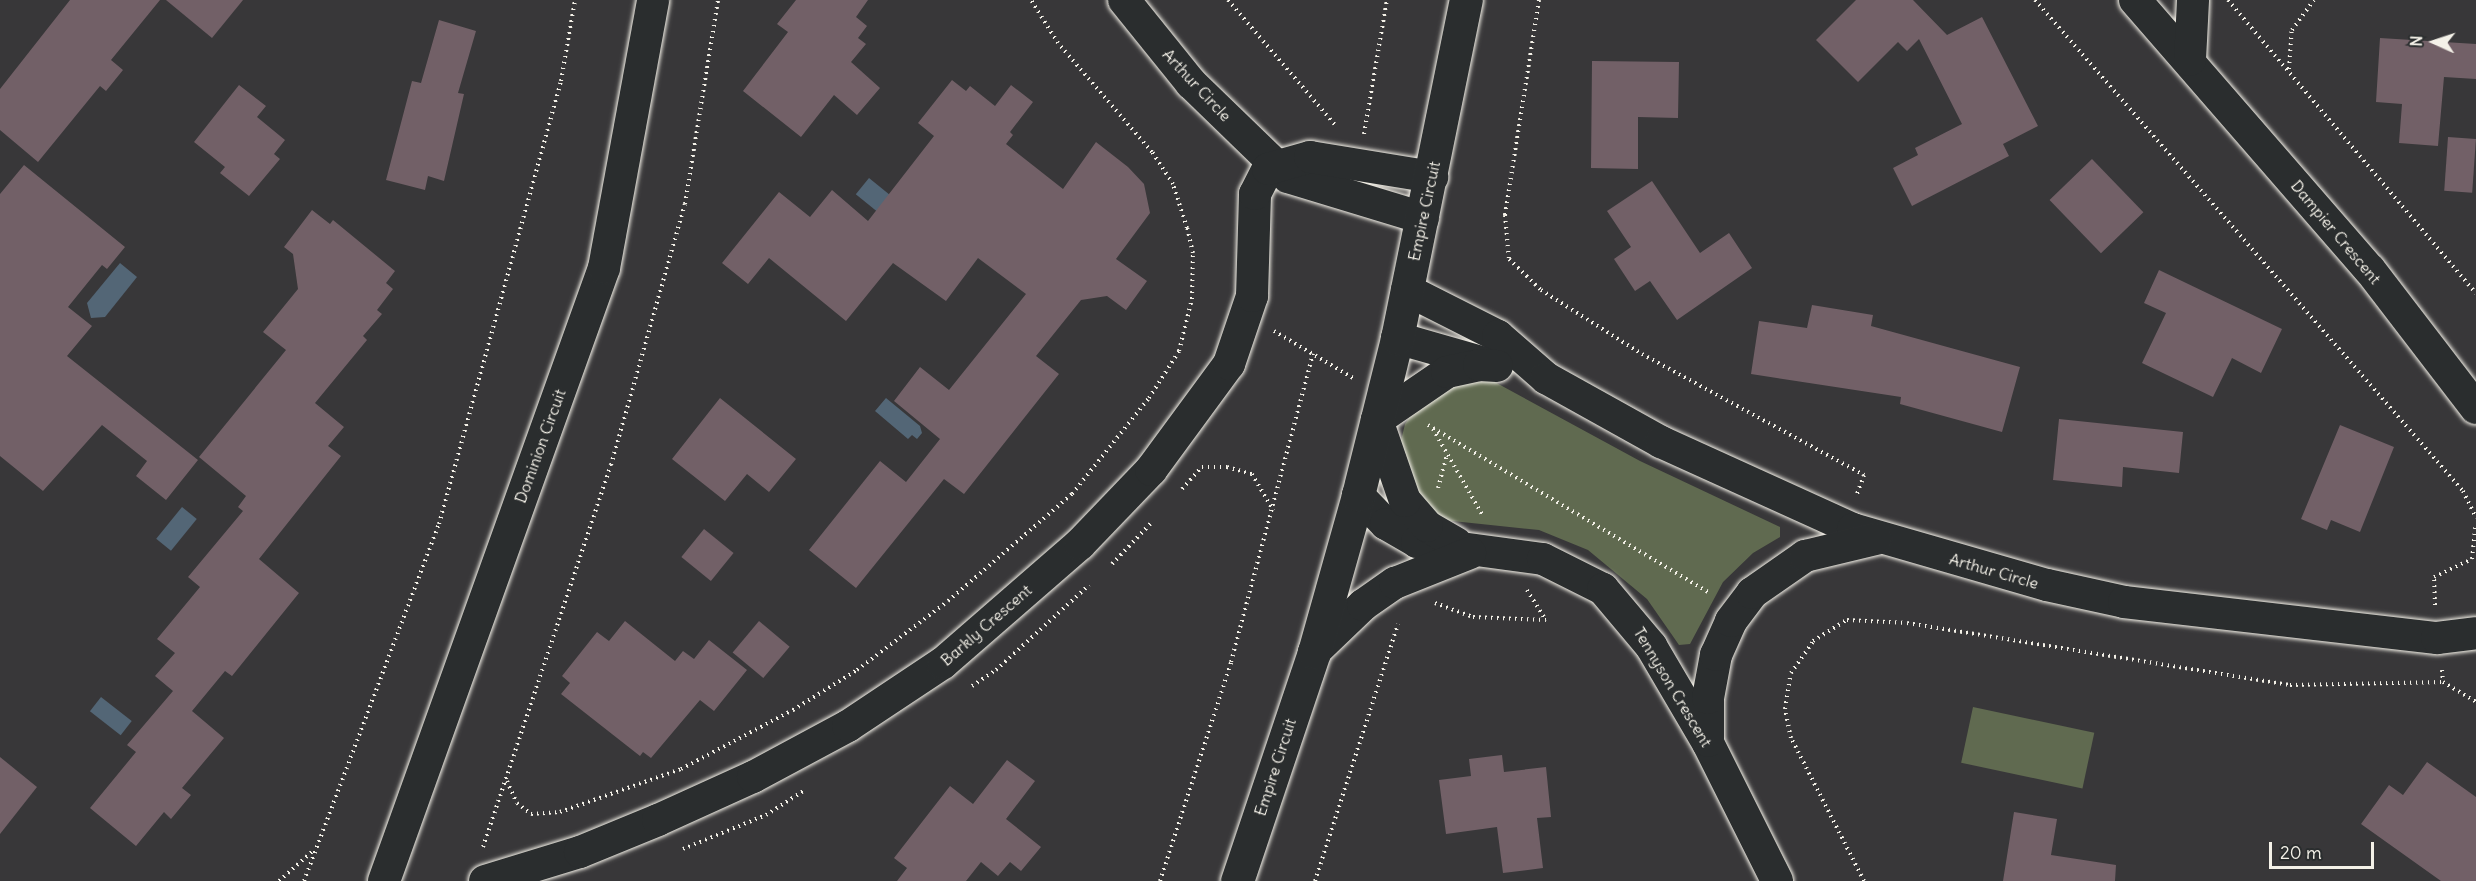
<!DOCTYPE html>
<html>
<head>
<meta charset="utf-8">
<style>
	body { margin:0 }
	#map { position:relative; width:2476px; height:881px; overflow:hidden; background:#383739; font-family:Delius,sans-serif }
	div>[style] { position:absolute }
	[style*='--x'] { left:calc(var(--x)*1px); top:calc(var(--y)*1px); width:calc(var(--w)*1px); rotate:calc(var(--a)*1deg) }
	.green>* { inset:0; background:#606a50; transform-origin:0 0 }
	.water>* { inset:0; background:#536676; transform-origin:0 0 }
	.building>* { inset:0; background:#726067; transform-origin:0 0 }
	.path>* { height:4px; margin-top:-2px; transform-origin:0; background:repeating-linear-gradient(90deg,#f4f1e8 0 1.5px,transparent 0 6px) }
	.roads { filter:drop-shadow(0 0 2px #f4f1e8) drop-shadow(0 0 2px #f4f1e8) }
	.minor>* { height:32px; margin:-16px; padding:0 16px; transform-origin:16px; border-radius:16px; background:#2a2d2e }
	.tertiary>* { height:33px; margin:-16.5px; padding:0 16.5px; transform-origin:16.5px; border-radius:16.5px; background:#2a2d2e }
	span { translate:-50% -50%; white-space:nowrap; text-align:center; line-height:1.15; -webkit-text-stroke:5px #2a2d2e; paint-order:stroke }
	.street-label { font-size:16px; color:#f4f1e8 }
	.north { position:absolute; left:2404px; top:12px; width:60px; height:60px; -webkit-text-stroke:4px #2a2d2e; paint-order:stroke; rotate:273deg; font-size:16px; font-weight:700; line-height:24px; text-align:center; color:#f4f1e8 }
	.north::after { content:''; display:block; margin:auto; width:21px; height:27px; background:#f4f1e8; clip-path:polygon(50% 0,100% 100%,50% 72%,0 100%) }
	.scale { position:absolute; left:2269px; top:842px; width:105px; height:27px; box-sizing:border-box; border:3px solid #f4f1e8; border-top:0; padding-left:8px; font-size:18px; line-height:21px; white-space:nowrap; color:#f4f1e8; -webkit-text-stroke:4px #2a2d2e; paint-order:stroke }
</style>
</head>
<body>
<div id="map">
	<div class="green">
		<i style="clip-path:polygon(1491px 380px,1640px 461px,1780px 527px,1780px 537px,1753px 553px,1723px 582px,1690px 644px,1679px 645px,1647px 599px,1588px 550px,1539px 530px,1443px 520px,1420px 501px,1400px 445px,1405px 424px,1415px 409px,1458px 382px)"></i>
		<i style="left:1973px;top:707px;width:124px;height:57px;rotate:12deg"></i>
	</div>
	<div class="water">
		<i style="left:869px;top:178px;width:69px;height:21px;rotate:39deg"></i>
		<i style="clip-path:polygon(120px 263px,137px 277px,105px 317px,91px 318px,87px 303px)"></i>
		<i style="clip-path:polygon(886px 398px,920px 426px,922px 433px,917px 439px,912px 435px,908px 439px,875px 411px)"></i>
		<i style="left:182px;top:507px;width:19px;height:41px;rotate:39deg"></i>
		<i style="left:101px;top:697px;width:39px;height:18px;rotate:38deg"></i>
	</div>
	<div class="building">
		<i style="clip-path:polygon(70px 0,160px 0,111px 60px,123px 70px,106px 91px,100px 86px,38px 162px,0 130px,0 89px)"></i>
		<i style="clip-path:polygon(166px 0,243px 0,212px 38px)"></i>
		<i style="clip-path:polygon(796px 0,868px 0,856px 17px,867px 26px,858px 38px,866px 44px,851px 62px,880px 88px,857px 115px,834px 95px,801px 137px,743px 91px,788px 32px,777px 24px)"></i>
		<i style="clip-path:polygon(1856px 0,1913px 0,1947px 35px,1982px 17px,2038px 126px,2003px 144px,2009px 156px,1912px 206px,1893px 168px,1918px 155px,1915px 148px,1962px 124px,1919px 39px,1907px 51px,1898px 42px,1858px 82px,1816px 40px)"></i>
		<i style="clip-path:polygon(439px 20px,476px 31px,458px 93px,464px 94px,444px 181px,428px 176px,425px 190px,386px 180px,412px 81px,421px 83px)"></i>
		<i style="clip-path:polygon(2380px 38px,2476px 44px,2476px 79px,2444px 77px,2438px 146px,2399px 143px,2402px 104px,2376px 102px)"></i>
		<i style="clip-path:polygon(1592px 61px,1679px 62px,1678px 118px,1638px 117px,1638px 169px,1591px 168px)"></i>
		<i style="clip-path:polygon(952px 80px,966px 91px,970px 86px,995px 106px,1011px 85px,1033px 102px,1010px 132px,1013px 135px,1006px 144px,1063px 189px,1096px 142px,1128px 167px,1144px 184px,1150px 213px,1116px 259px,1147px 281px,1126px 310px,1107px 296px,1081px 300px,1036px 356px,1059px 374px,964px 494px,944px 479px,856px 588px,809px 550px,880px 461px,906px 482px,940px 439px,894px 401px,920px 367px,949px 390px,1026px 294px,978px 258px,946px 301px,893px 263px,846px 321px,769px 258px,748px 284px,722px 263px,779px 192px,810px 217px,832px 190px,868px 221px,934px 136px,918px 123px)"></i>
		<i style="clip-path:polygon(239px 85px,266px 106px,257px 117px,285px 140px,274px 154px,280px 159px,249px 196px,220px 173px,225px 167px,194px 142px)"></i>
		<i style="left:2448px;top:137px;width:28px;height:54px;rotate:4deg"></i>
		<i style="left:2092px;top:159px;width:74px;height:59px;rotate:46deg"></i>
		<i style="clip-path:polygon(24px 165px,125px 247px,107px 269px,102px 265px,68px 307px,92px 326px,67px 356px,198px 460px,166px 500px,136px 476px,147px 461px,102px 425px,43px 491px,0 456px,0 194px)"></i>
		<i style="clip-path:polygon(1652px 181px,1700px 253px,1729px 233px,1752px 268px,1677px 320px,1650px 281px,1635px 291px,1614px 259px,1631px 247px,1607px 211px)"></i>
		<i style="clip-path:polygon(312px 210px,330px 224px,333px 220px,395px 271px,386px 283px,393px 289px,377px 310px,382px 314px,363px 336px,367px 340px,315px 403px,344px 427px,328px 446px,341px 456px,259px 559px,299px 593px,232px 676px,225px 671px,192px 711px,224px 738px,182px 788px,191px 795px,171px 819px,164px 812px,136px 846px,90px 808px,136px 752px,127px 745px,173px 691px,155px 676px,175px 653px,157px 639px,200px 587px,188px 577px,243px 511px,238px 507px,246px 496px,199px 457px,286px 350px,263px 332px,298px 289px,293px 254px,284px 247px)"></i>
		<i style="clip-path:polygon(2159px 270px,2282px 329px,2261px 373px,2232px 358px,2213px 397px,2142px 363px,2166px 313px,2144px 303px)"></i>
		<i style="clip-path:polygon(1812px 305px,1873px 315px,1871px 326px,2020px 367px,2002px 432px,1900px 404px,1901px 397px,1751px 374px,1759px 321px,1807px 328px)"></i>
		<i style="clip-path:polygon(720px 398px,796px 459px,769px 492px,747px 474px,725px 501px,672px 459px)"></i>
		<i style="clip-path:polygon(2059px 419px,2183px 432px,2179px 473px,2123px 467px,2122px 487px,2053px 480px)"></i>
		<i style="clip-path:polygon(2340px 425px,2394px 447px,2360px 532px,2331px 520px,2327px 530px,2301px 519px)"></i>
		<i style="left:704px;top:529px;width:38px;height:36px;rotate:39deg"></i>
		<i style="clip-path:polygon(625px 621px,675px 661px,683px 651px,694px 659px,709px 640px,747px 670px,714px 711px,700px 700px,651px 758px,643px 752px,640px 756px,561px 694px,570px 683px,562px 676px,597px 632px,609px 641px)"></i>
		<i style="left:759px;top:621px;width:40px;height:41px;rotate:40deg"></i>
		<i style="clip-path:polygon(1502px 755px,1504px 772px,1546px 767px,1551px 817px,1537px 818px,1543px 868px,1503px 873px,1497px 827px,1446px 834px,1439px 780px,1471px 776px,1469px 759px)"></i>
		<i style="clip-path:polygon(0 757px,37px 787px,0 834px)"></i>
		<i style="clip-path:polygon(1007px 760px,1035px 781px,1006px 819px,1041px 847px,1021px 871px,1010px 862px,998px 876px,981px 862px,966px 881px,897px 881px,907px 868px,894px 858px,950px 786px,973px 804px)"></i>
		<i style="clip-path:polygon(2427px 762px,2476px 797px,2476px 881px,2441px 881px,2361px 824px,2389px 785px,2403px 795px)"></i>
		<i style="clip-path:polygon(2014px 812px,2057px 819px,2051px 855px,2116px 865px,2115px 881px,2003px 881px)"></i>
	</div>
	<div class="path">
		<i style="--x:1228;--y:0;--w:167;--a:49.4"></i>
		<i style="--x:1539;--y:0;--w:218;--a:99"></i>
		<i style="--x:1505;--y:215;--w:44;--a:84.8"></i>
		<i style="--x:1509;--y:259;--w:45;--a:44.1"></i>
		<i style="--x:1541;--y:290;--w:120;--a:32.4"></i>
		<i style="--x:1642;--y:354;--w:253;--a:28.6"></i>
		<i style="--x:1864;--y:475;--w:20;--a:110"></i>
		<i style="--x:2035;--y:0;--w:651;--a:48.92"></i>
		<i style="--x:2463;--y:491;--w:30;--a:64"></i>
		<i style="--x:2228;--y:0;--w:384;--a:49.8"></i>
		<i style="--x:2289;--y:69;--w:39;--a:-86"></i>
		<i style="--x:2292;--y:30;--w:37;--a:-54"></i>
		<i style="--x:1364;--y:134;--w:136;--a:-80.3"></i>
		<i style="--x:1274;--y:331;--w:92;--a:30.7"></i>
		<i style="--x:1428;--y:425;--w:328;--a:30.8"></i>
		<i style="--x:1433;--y:429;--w:100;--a:60.1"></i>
		<i style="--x:1438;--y:488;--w:35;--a:-75"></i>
		<i style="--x:1182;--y:489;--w:30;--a:-48"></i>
		<i style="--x:1202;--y:467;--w:25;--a:0"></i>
		<i style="--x:1227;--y:467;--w:26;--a:16"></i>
		<i style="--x:1252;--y:474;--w:42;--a:59.7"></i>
		<i style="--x:1112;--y:564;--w:58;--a:-46.4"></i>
		<i style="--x:1527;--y:590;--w:36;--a:58"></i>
		<i style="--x:1435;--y:603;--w:40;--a:20.2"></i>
		<i style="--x:1473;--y:617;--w:73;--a:2.4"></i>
		<i style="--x:2435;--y:605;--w:28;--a:-92"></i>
		<i style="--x:2434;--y:577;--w:42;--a:-25.3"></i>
		<i style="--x:2472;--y:559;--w:36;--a:-84"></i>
		<i style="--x:2442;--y:670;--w:12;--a:85"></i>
		<i style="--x:2443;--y:682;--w:39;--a:31"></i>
		<i style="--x:972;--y:686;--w:29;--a:-34"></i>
		<i style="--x:996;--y:670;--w:126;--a:-42.4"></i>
		<i style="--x:507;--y:781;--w:24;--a:66"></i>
		<i style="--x:517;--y:803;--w:18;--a:38"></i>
		<i style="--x:531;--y:814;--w:29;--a:-4"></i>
		<i style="--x:560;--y:812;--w:128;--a:-19.6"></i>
		<i style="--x:681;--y:769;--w:127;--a:-27.8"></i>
		<i style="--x:793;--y:710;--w:75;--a:-32"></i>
		<i style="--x:857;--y:670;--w:114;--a:-37.2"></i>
		<i style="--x:948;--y:601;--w:164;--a:-40.8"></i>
		<i style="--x:1072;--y:494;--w:123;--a:-51.3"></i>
		<i style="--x:1149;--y:398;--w:56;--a:-57.4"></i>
		<i style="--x:1179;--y:351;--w:54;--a:-76"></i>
		<i style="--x:1192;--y:299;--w:46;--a:-88.8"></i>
		<i style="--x:1193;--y:253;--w:26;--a:-103"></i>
		<i style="--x:1187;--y:228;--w:46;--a:-107.7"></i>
		<i style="--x:1173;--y:184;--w:38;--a:-123"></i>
		<i style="--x:1152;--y:152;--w:144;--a:-130.8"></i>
		<i style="--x:1058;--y:43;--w:51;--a:-122.1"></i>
		<i style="--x:483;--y:847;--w:403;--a:-71.5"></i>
		<i style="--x:611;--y:465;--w:271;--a:-74.2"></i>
		<i style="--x:685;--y:204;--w:207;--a:-80.8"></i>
		<i style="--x:683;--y:849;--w:90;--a:-22.3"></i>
		<i style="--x:766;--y:815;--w:46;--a:-32.7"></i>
		<i style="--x:279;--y:881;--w:47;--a:-41.5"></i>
		<i style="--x:304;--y:881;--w:382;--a:-69.3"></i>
		<i style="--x:439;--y:524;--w:459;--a:-74.6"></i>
		<i style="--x:561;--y:81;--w:82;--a:-80.2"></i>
		<i style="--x:1160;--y:881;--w:230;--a:-72"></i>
		<i style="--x:1231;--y:662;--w:319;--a:-75.1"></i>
		<i style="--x:1315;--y:881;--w:270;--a:-72.1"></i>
		<i style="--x:1864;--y:881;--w:161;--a:-117"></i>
		<i style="--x:1791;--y:738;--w:30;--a:-102"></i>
		<i style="--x:1785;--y:709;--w:36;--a:-81"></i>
		<i style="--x:1791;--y:673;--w:39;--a:-55"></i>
		<i style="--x:1813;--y:641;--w:40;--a:-32"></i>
		<i style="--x:1847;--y:620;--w:60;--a:2.9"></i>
		<i style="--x:1907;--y:623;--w:388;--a:9.2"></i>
		<i style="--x:2290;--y:685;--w:153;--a:-1.1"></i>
	</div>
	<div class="roads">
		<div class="minor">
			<i style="--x:1124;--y:0;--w:107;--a:51.1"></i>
			<i style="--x:1191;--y:83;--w:135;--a:44.1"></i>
			<i style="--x:1288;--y:177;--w:141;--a:16.9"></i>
			<i style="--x:2135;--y:0;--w:358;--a:49"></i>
			<i style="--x:2370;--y:270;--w:174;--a:52.5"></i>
			<i style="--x:2190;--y:60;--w:60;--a:-87.1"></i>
			<i style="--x:1407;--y:290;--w:102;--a:26.8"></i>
			<i style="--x:1498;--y:336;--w:64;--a:41.2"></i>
			<i style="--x:1546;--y:378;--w:132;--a:29.1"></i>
			<i style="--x:1661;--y:442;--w:211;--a:24.4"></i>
			<i style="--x:1853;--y:529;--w:202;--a:16.1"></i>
			<i style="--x:2047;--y:585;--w:79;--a:12.4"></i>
			<i style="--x:2124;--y:602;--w:315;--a:6.6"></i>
			<i style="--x:2437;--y:638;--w:39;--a:-7"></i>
			<i style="--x:1397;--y:338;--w:87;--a:15.9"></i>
			<i style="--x:1358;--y:495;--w:40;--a:46"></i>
			<i style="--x:1386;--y:524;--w:36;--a:30"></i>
			<i style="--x:1417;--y:542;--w:127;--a:7.7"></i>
			<i style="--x:1543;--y:559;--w:67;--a:26.6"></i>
			<i style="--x:1603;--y:589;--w:75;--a:49.9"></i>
			<i style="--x:1651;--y:646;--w:113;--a:59.6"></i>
			<i style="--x:1708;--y:743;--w:154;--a:63.4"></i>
			<i style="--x:1456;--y:543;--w:34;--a:-150"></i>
			<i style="--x:1427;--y:526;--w:33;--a:-131"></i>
			<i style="--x:1405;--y:501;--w:86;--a:-109.1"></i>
			<i style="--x:1377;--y:420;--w:85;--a:-34.4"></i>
			<i style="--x:1447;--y:372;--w:33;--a:-12"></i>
			<i style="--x:1479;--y:365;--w:18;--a:3"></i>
			<i style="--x:1314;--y:652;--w:68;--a:-43.8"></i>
			<i style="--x:1363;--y:605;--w:39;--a:-35"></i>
			<i style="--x:1395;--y:583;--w:81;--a:-21.8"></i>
			<i style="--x:1708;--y:741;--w:43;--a:-90"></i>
			<i style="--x:1708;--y:698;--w:44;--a:-79.5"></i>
			<i style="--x:1716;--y:655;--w:37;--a:-66"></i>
			<i style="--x:1731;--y:621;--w:35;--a:-53"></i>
			<i style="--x:1752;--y:593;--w:65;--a:-34.9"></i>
			<i style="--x:1805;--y:556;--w:73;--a:-13.5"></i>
			<i style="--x:384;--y:881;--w:651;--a:-70.26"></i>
			<i style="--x:604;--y:268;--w:272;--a:-79.6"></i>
			<i style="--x:485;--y:881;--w:99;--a:-17"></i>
			<i style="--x:580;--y:852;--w:84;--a:-22.3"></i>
			<i style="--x:658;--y:820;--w:104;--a:-24.4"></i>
			<i style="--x:753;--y:777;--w:108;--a:-28.2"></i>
			<i style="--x:848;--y:726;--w:114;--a:-33.6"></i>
			<i style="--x:943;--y:663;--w:181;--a:-41"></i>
			<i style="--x:1080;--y:544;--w:103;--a:-46.2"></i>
			<i style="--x:1151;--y:470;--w:132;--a:-53.7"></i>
			<i style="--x:1229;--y:364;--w:72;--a:-71.3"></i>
			<i style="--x:1252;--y:296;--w:102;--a:-88.3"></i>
			<i style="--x:1255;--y:194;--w:28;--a:-63"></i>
			<i style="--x:1268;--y:169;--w:44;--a:-15.9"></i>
			<i style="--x:1310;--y:157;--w:124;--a:9.3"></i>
		</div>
		<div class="tertiary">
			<i style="--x:1237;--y:881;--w:242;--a:-71.4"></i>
			<i style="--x:1314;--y:652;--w:163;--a:-74.3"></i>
			<i style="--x:1358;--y:495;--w:162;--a:-76"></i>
			<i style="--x:1397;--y:338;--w:345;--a:-78.5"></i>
		</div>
	</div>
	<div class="street-label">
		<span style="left:1197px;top:85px;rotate:47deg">Arthur Circle</span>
		<span style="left:1424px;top:211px;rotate:-78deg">Empire Circuit</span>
		<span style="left:2336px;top:232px;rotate:50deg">Dampier Crescent</span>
		<span style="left:540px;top:446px;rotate:-70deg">Dominion Circuit</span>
		<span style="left:1994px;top:571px;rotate:16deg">Arthur Circle</span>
		<span style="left:986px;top:625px;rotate:-41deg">Barkly Crescent</span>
		<span style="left:1673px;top:687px;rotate:59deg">Tennyson Crescent</span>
		<span style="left:1275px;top:767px;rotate:-72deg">Empire Circuit</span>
	</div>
	<div class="north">N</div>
	<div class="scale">20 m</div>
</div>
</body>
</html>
